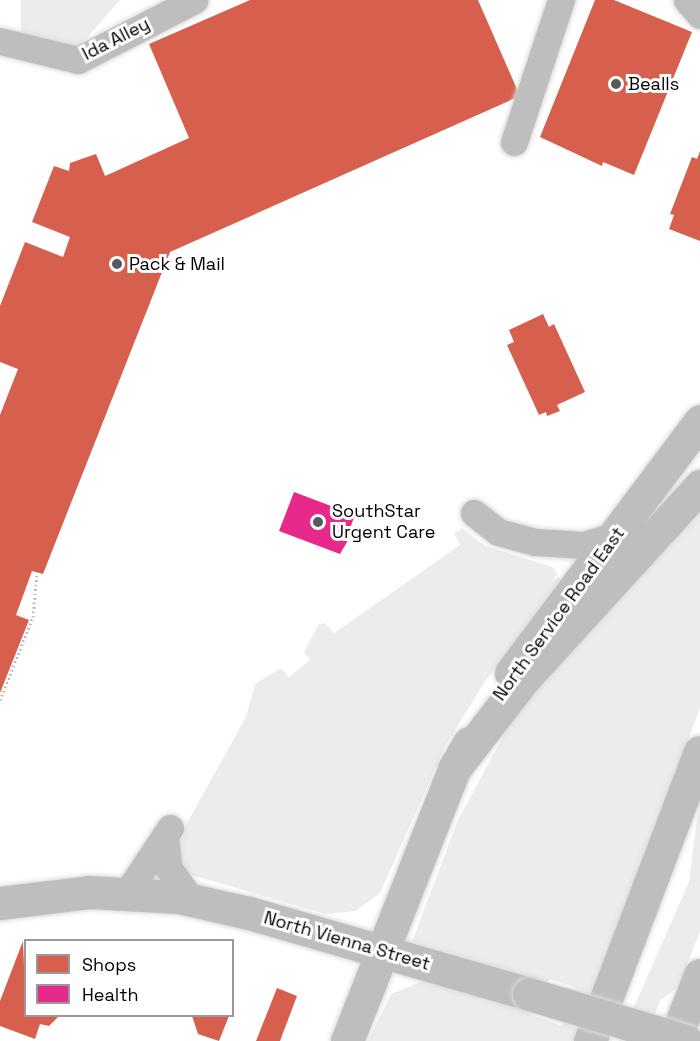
<!DOCTYPE html>
<html>
<head>
<meta charset="utf-8">
<style>
	body { margin:0 }
	#map { position:relative; width:700px; height:1041px; overflow:hidden; background:#fff; font-family:"Space Grotesk",sans-serif }
	div>[style] { position:absolute }
	[style*='--x'] { left:calc(var(--x)*1px); top:calc(var(--y)*1px); width:calc(var(--w)*1px); rotate:calc(var(--a)*1deg) }
	.green>* { inset:0; background:#ececec }
	.shops>* { inset:0; background:#d6604d }
	.health>* { inset:0; background:#e7298a }
	.path>* { height:3px; margin-top:-1.5px; transform-origin:0; background:repeating-linear-gradient(90deg,#b9b9b9 0 1.5px,transparent 0 4.5px) }
	.roads { filter:drop-shadow(0 0 2px #dbdbdb) drop-shadow(0 0 2px #dbdbdb) }
	.minor>* { height:27px; margin:-13.5px; padding:0 13.5px; transform-origin:13.5px; border-radius:13.5px; background:#bebebe }
	.major>* { height:33px; margin:-16.5px; padding:0 16.5px; transform-origin:16.5px; border-radius:16.5px; background:#bebebe }
	.highway>* { height:33px; margin:-16.5px; padding:0 16.5px; transform-origin:16.5px; border-radius:16.5px; background:#bebebe }
	.bridges { filter:drop-shadow(0 0 2px #dbdbdb) drop-shadow(0 0 2px #dbdbdb) }
	.highway-bridge>* { height:33px; margin:-16.5px; padding:0 16.5px; transform-origin:16.5px; border-radius:16.5px; background:#bebebe }
	.dots>* { width:16px; height:16px; translate:-50% -50%; box-sizing:border-box; border:3px solid #fff; border-radius:50% }
	span { translate:-50% -50%; white-space:nowrap; text-align:center; line-height:1.15; -webkit-text-stroke:6px #fff; paint-order:stroke }
	.street-label { font-size:18px; color:#000 }
	.poi-label { font-size:18px; color:#000 }
	.left { translate:0 -50%; text-align:left }
	.legend { position:absolute; left:24px; top:939px; width:210px; height:78px; box-sizing:border-box; background:#fff; border:2px solid #999; margin:0; padding:8px 10px; list-style:none; font-size:18px; color:#000 }
	.legend li { display:flex; align-items:center; gap:12px; height:30px }
	.legend b { width:30px; border:2px solid #999 }
</style>
</head>
<body>
<div id="map">
	<div class="green">
		<i style="clip-path:polygon(21px 0,120px 0,78px 48px,21px 36px)"></i>
		<i style="clip-path:polygon(700px 500px,700px 708px,574px 1041px,368px 1041px,391px 994px,426px 980px,508px 1002px,507px 1006px,562px 1026px,576px 987px,549px 979px,548px 983px,412px 942px,458px 820px,518px 709px)"></i>
		<i style="clip-path:polygon(462px 528px,485px 546px,552px 567px,558px 574px,551px 581px,559px 577px,560px 580px,484px 683px,445px 746px,380px 893px,356px 911px,325px 914px,188px 874px,181px 863px,178px 844px,184px 835px,181px 834px,246px 717px,255px 684px,281px 668px,289px 677px,310px 660px,304px 652px,318px 625px,324px 623px,334px 633px,460px 545px,454px 533px)"></i>
		<i style="clip-path:polygon(700px 796px,700px 931px,679px 986px,660px 1001px,645px 1041px,619px 1041px,689px 882px)"></i>
	</div>
	<div class="shops">
		<i style="clip-path:polygon(250px 0,478px 0,520px 96px,170px 252px,43px 574px,32px 571px,16px 615px,29px 620px,0 693px,0 415px,18px 369px,0 362px,0 306px,25px 242px,63px 257px,70px 237px,32px 222px,54px 166px,69px 171px,70px 163px,96px 154px,105px 176px,189px 138px,149px 44px)"></i>
		<i style="clip-path:polygon(595px 0,614px 0,692px 32px,634px 175px,603px 162px,602px 166px,540px 137px)"></i>
		<i style="clip-path:polygon(700px 151px,700px 241px,669px 229px,674px 215px,670px 214px,692px 157px,697px 159px)"></i>
		<i style="clip-path:polygon(543px 314px,549px 327px,554px 324px,585px 392px,557px 405px,560px 411px,547px 416px,546px 412px,539px 415px,507px 345px,514px 342px,509px 330px)"></i>
		<i style="clip-path:polygon(23px 941px,26px 1016px,59px 1016px,49px 1026px,40px 1024px,35px 1039px,0 1026px,0 1001px)"></i>
		<i style="clip-path:polygon(277px 988px,297px 996px,280px 1041px,256px 1041px)"></i>
		<i style="clip-path:polygon(192px 1016px,229px 1016px,219px 1041px,198px 1034px)"></i>
	</div>
	<div class="health">
		<i style="clip-path:polygon(294px 492px,355px 515px,350px 528px,354px 530px,340px 554px,279px 531px)"></i>
	</div>
	<div class="path">
		<i style="--x:0;--y:700;--w:89;--a:-68.3"></i>
		<i style="--x:33;--y:617;--w:45;--a:-84.9"></i>
	</div>
	<div class="roads">
		<div class="minor">
			<i style="--x:687;--y:0;--w:20;--a:49"></i>
			<i style="--x:0;--y:41;--w:80;--a:13.7"></i>
			<i style="--x:78;--y:60;--w:131;--a:-27.3"></i>
			<i style="--x:514;--y:142;--w:150;--a:-71.7"></i>
			<i style="--x:474;--y:513;--w:31;--a:38"></i>
			<i style="--x:498;--y:532;--w:39;--a:15"></i>
			<i style="--x:536;--y:542;--w:48;--a:3.6"></i>
			<i style="--x:584;--y:545;--w:37;--a:-17"></i>
			<i style="--x:165;--y:838;--w:31;--a:83"></i>
			<i style="--x:169;--y:869;--w:37;--a:54"></i>
			<i style="--x:127;--y:893;--w:78;--a:-56.5"></i>
		</div>
		<div class="major">
			<i style="--x:511;--y:673;--w:315;--a:-53.1"></i>
			<i style="--x:347;--y:1041;--w:292;--a:-68.5"></i>
			<i style="--x:454;--y:769;--w:30;--a:-60"></i>
		</div>
		<div class="highway">
			<i style="--x:454;--y:769;--w:113;--a:-52.2"></i>
			<i style="--x:523;--y:680;--w:263;--a:-47.6"></i>
			<i style="--x:0;--y:903;--w:90;--a:-7"></i>
			<i style="--x:89;--y:892;--w:89;--a:3.2"></i>
			<i style="--x:178;--y:897;--w:73;--a:12.7"></i>
			<i style="--x:249;--y:913;--w:291;--a:16.1"></i>
			<i style="--x:590;--y:1041;--w:309;--a:-69.2"></i>
			<i style="--x:674;--y:1041;--w:71;--a:-68.5"></i>
		</div>
	</div>
	<div class="bridges">
		<div class="highway-bridge">
			<i style="--x:529;--y:994;--w:164;--a:16.7"></i>
		</div>
	</div>
	<div class="dots">
		<i style="left:616px;top:84px;background:#595959"></i>
		<i style="left:117px;top:264px;background:#595959"></i>
		<i style="left:318px;top:522px;background:#595959"></i>
	</div>
	<div class="street-label">
		<span style="left:116px;top:39px;rotate:-27deg">Ida Alley</span>
		<span style="left:559px;top:614px;rotate:-54deg">North Service Road East</span>
		<span style="left:347px;top:941px;rotate:16deg">North Vienna Street</span>
	</div>
	<div class="poi-label">
		<span class="left" style="left:628px;top:84px">Bealls</span>
		<span class="left" style="left:129px;top:264px">Pack &amp; Mail</span>
		<span class="left" style="left:332px;top:522px">SouthStar<br>Urgent Care</span>
	</div>
	<ul class="legend">
	<li><b style="height:16px;background:#d6604d"></b>Shops</li>
	<li><b style="height:16px;background:#e7298a"></b>Health</li>
	</ul>
</div>
</body>
</html>
